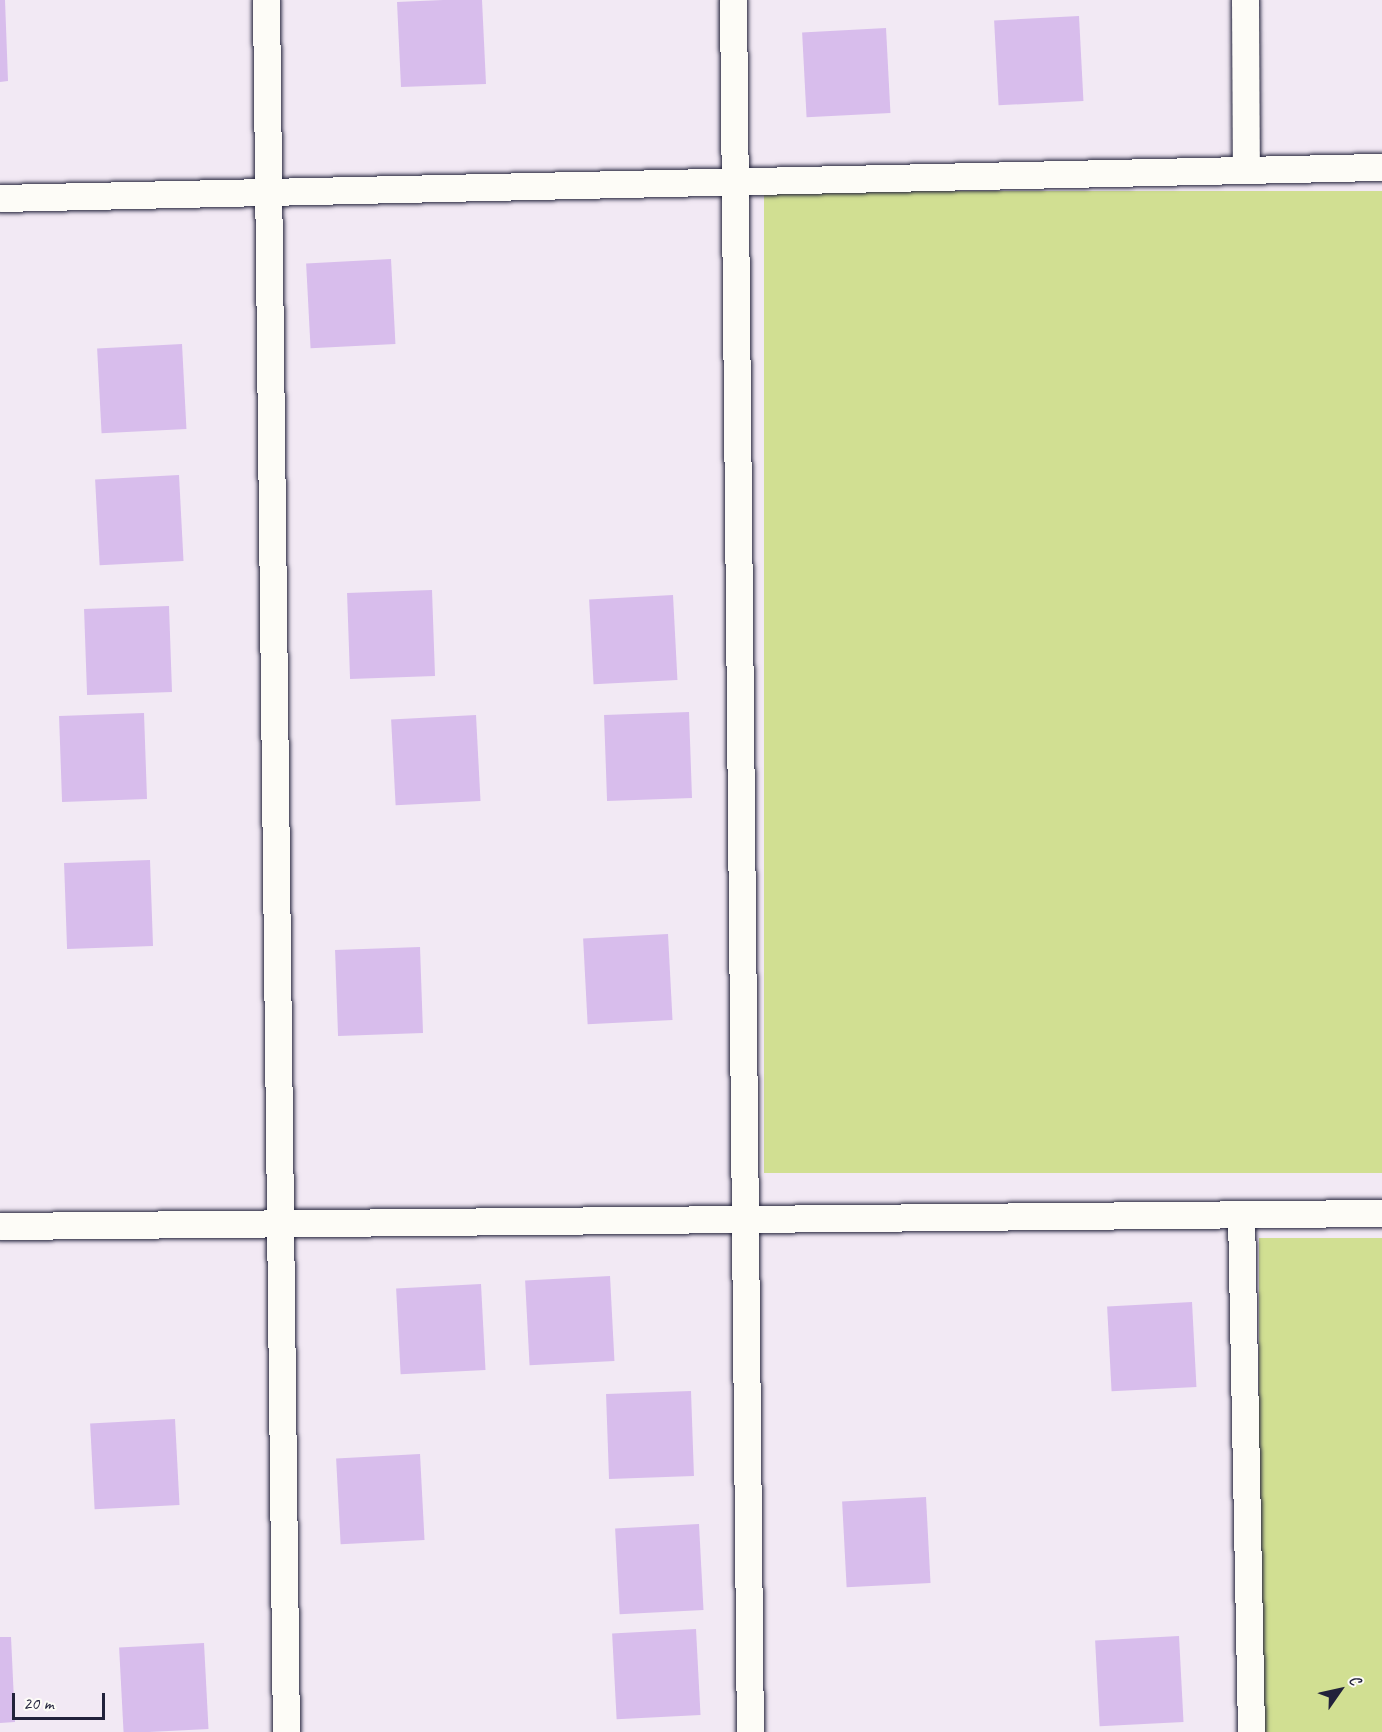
<!DOCTYPE html>
<html>
<head>
<meta charset="utf-8">
<style>
	body { margin:0 }
	#map { position:relative; width:1382px; height:1732px; overflow:hidden; background:#f2e9f4; font-family:Caveat,sans-serif }
	div>[style] { position:absolute }
	[style*='--x'] { left:calc(var(--x)*1px); top:calc(var(--y)*1px); width:calc(var(--w)*1px); rotate:calc(var(--a)*1deg) }
	.green>* { inset:0; background:#d1df92; transform-origin:0 0 }
	.building>* { inset:0; background:#d8bdec; transform-origin:0 0 }
	.roads { filter:drop-shadow(0 0 2px #22223b) drop-shadow(0 0 2px #22223b) }
	.street>* { height:27px; margin:-13.5px; padding:0 13.5px; transform-origin:13.5px; border-radius:13.5px; background:#fdfcf7 }
	span { translate:-50% -50%; white-space:nowrap; text-align:center; line-height:1.15; -webkit-text-stroke:4.5px #fdfcf7; paint-order:stroke }
	.north { position:absolute; left:1310px; top:1660px; width:60px; height:60px; -webkit-text-stroke:4px #fdfcf7; paint-order:stroke; rotate:56deg; font-size:16px; font-weight:700; line-height:24px; text-align:center; color:#22223b }
	.north::after { content:''; display:block; margin:auto; width:21px; height:27px; background:#22223b; clip-path:polygon(50% 0,100% 100%,50% 72%,0 100%) }
	.scale { position:absolute; left:12px; top:1693px; width:93px; height:27px; box-sizing:border-box; border:3px solid #22223b; border-top:0; padding-left:8px; font-size:18px; line-height:21px; white-space:nowrap; color:#22223b; -webkit-text-stroke:4px #fdfcf7; paint-order:stroke }
</style>
</head>
<body>
<div id="map">
	<div class="green">
		<i style="left:1382px;top:191px;width:982px;height:618px;rotate:90deg"></i>
		<i style="left:1382px;top:1238px;width:494px;height:123px;rotate:90deg"></i>
	</div>
	<div class="building">
		<i style="clip-path:polygon(0 0,5px 0,8px 81px,0 82px)"></i>
		<i style="clip-path:polygon(443px 0,482px 0,486px 84px,401px 87px,397px 2px)"></i>
		<i style="left:1079px;top:16px;width:85px;height:85px;rotate:87deg"></i>
		<i style="left:886px;top:28px;width:85px;height:84px;rotate:87deg"></i>
		<i style="left:391px;top:259px;width:85px;height:85px;rotate:87deg"></i>
		<i style="left:182px;top:344px;width:85px;height:85px;rotate:87deg"></i>
		<i style="left:179px;top:475px;width:86px;height:84px;rotate:87deg"></i>
		<i style="left:432px;top:590px;width:86px;height:85px;rotate:88deg"></i>
		<i style="left:673px;top:595px;width:85px;height:84px;rotate:87deg"></i>
		<i style="left:169px;top:606px;width:86px;height:85px;rotate:88deg"></i>
		<i style="left:689px;top:712px;width:86px;height:85px;rotate:88deg"></i>
		<i style="left:144px;top:713px;width:86px;height:85px;rotate:88deg"></i>
		<i style="left:476px;top:715px;width:86px;height:85px;rotate:87deg"></i>
		<i style="left:150px;top:860px;width:86px;height:86px;rotate:88deg"></i>
		<i style="left:668px;top:934px;width:86px;height:85px;rotate:87deg"></i>
		<i style="left:420px;top:947px;width:86px;height:85px;rotate:88deg"></i>
		<i style="left:610px;top:1276px;width:85px;height:85px;rotate:87deg"></i>
		<i style="left:481px;top:1284px;width:86px;height:85px;rotate:87deg"></i>
		<i style="left:1192px;top:1302px;width:85px;height:85px;rotate:87deg"></i>
		<i style="left:691px;top:1391px;width:85px;height:85px;rotate:88deg"></i>
		<i style="left:175px;top:1419px;width:86px;height:85px;rotate:87deg"></i>
		<i style="left:420px;top:1454px;width:86px;height:84px;rotate:87deg"></i>
		<i style="left:926px;top:1497px;width:86px;height:84px;rotate:87deg"></i>
		<i style="left:699px;top:1524px;width:86px;height:84px;rotate:87deg"></i>
		<i style="left:696px;top:1629px;width:86px;height:84px;rotate:87deg"></i>
		<i style="left:1179px;top:1636px;width:86px;height:84px;rotate:87deg"></i>
		<i style="clip-path:polygon(0 1637px,11px 1637px,15px 1722px,0 1723px)"></i>
		<i style="left:204px;top:1643px;width:86px;height:85px;rotate:87deg"></i>
	</div>
	<div class="roads">
		<div class="street">
			<i style="--x:266;--y:0;--w:1732;--a:89.34"></i>
			<i style="--x:733;--y:0;--w:1732;--a:89.44"></i>
			<i style="--x:1245;--y:0;--w:170;--a:89.7"></i>
			<i style="--x:0;--y:198;--w:1382;--a:-1.29"></i>
			<i style="--x:1241;--y:1214;--w:518;--a:88.89"></i>
			<i style="--x:0;--y:1226;--w:1382;--a:-0.54"></i>
		</div>
	</div>
	<div class="north">С</div>
	<div class="scale">20 m</div>
</div>
</body>
</html>
